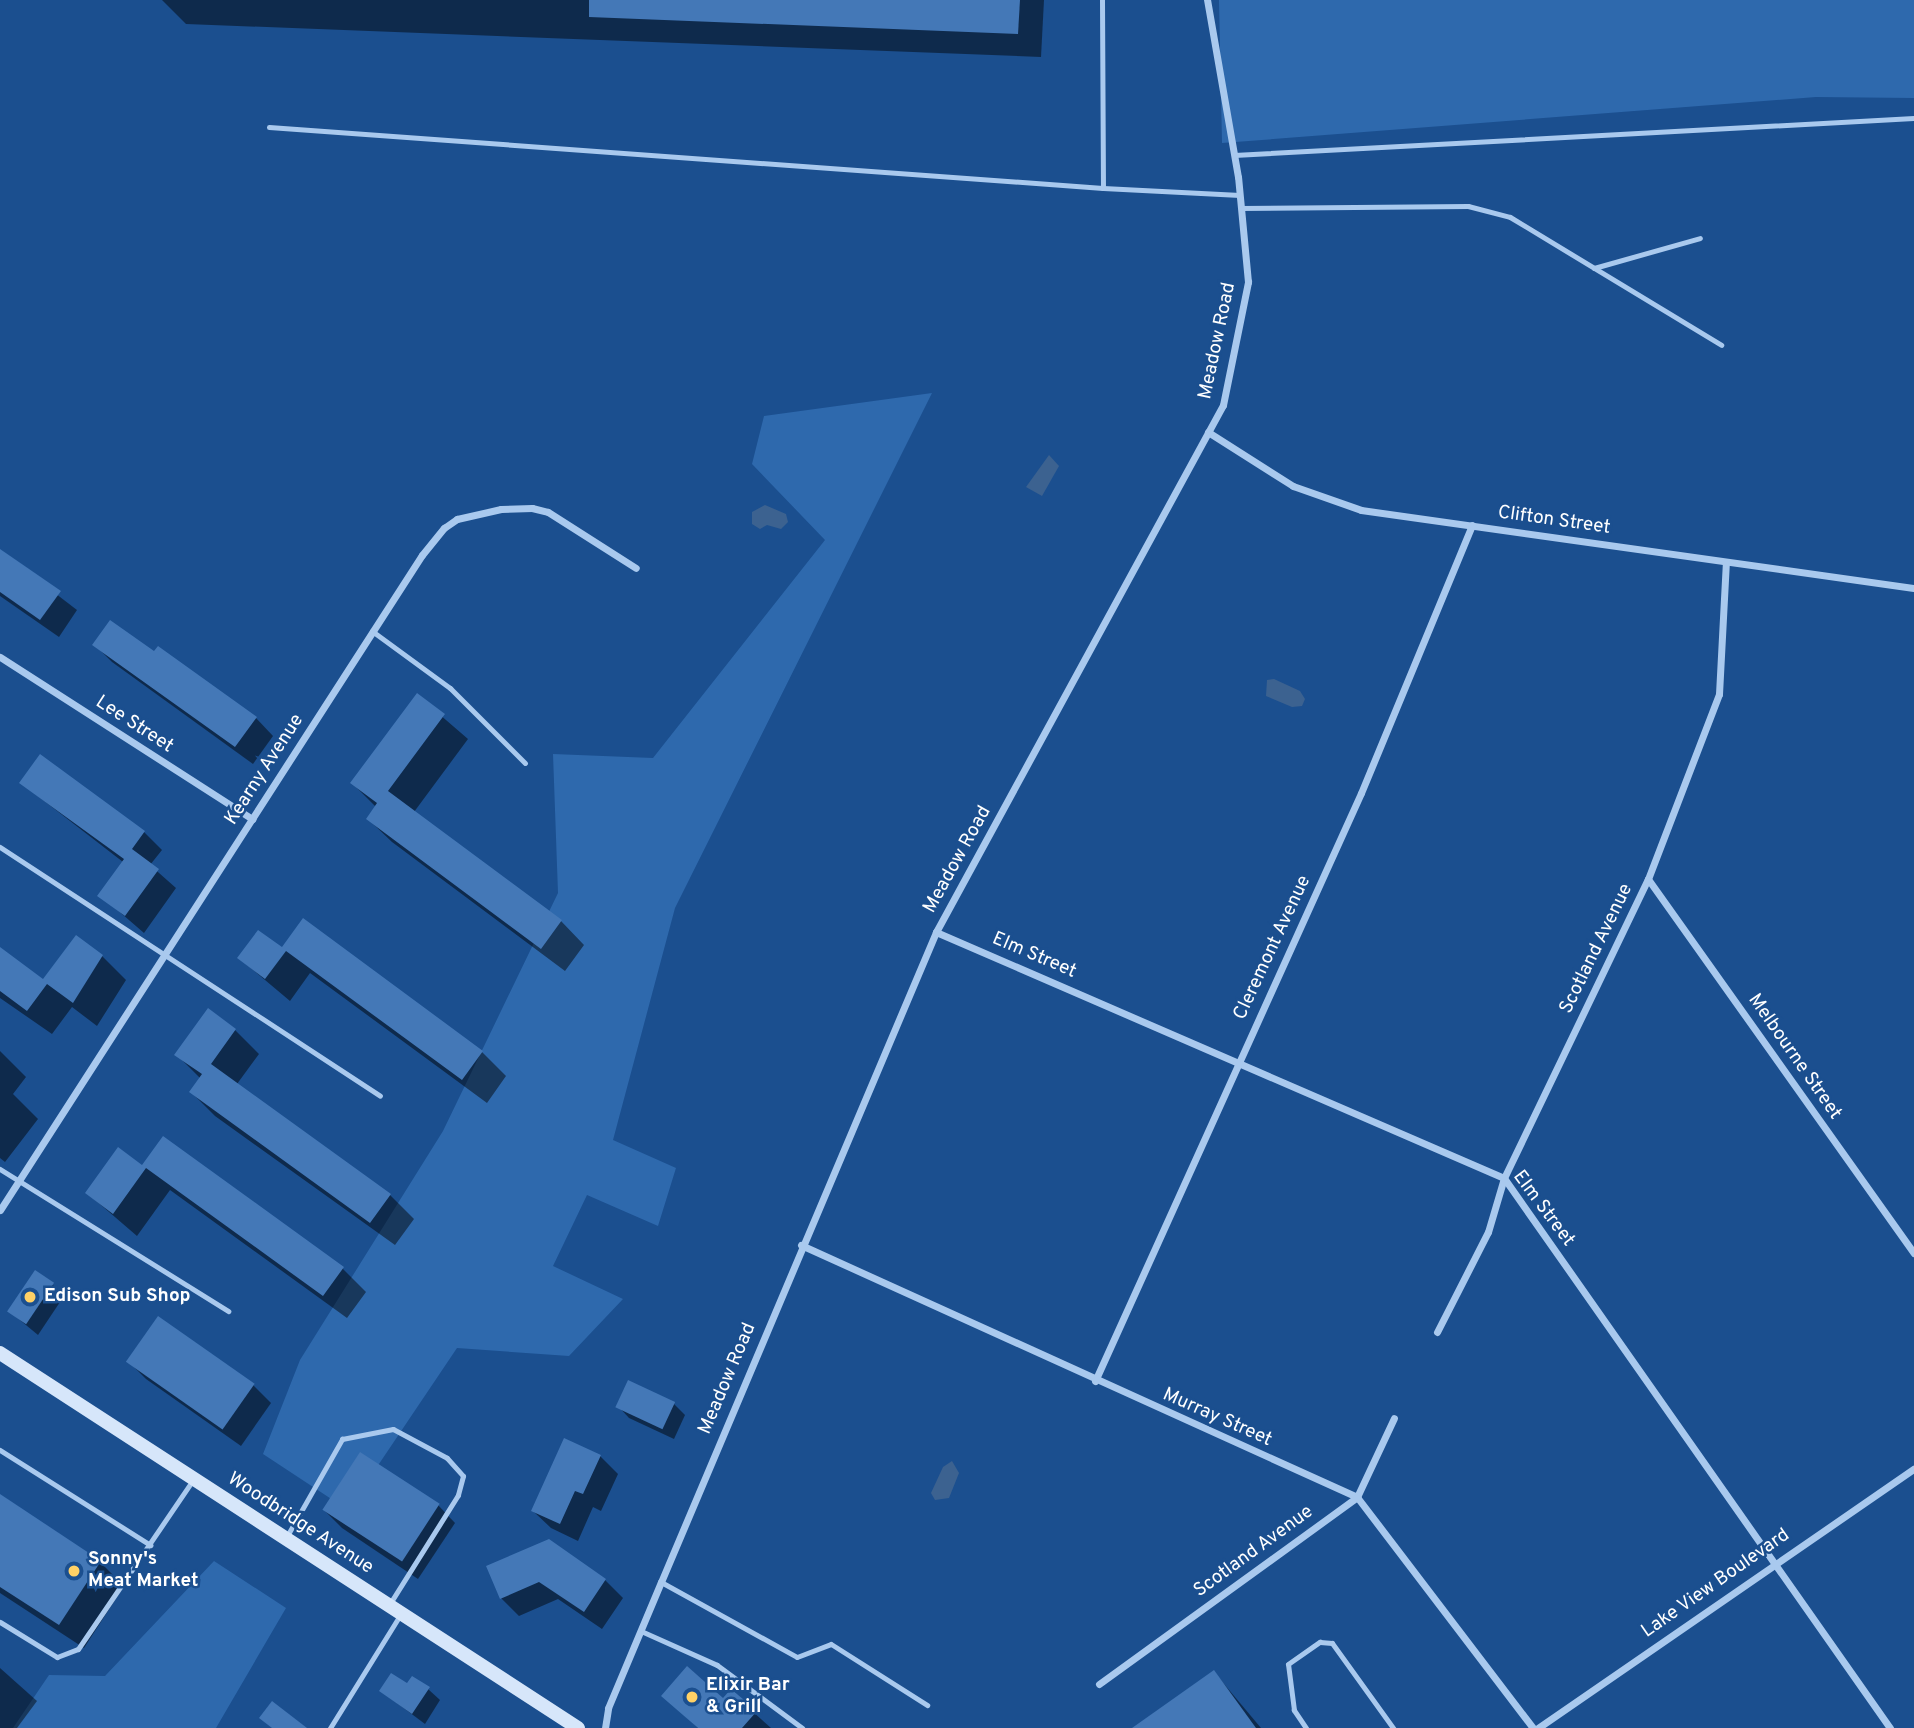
<!DOCTYPE html>
<html>
<head>
<meta charset="utf-8">
<style>
	body { margin:0 }
	#map { position:relative; width:1914px; height:1728px; overflow:hidden; background:#1b4f8f; font-family:Overpass,sans-serif }
	div>[style] { position:absolute }
	[style*='--x'] { left:calc(var(--x)*1px); top:calc(var(--y)*1px); width:calc(var(--w)*1px); rotate:calc(var(--a)*1deg) }
	.green>* { inset:0; background:#2e69ad }
	.water>* { inset:0; background:#3c6290 }
	.shadow>* { inset:0; background:#0007 }
	.building>* { inset:0; background:#4478b7; transform-origin:0 0 }
	.service>* { height:5px; margin:-2.5px; padding:0 2.5px; transform-origin:2.5px; border-radius:2.5px; background:#a9c9ee }
	.minor>* { height:7px; margin:-3.5px; padding:0 3.5px; transform-origin:3.5px; border-radius:3.5px; background:#a9c9ee }
	.secondary>* { height:14px; margin:-7px; padding:0 7px; transform-origin:7px; border-radius:7px; background:#d6e6fa }
	.dots>* { width:19px; height:19px; translate:-50% -50%; box-sizing:border-box; border:4px solid #1b4f8f; border-radius:50% }
	span { translate:-50% -50%; white-space:nowrap; text-align:center; line-height:1.15; -webkit-text-stroke:5px #1b4f8f; paint-order:stroke }
	.street-label { font-size:19px; color:#fff }
	.poi-label { font-size:19px; color:#fff; font-weight:700 }
	.left { translate:0 -50%; text-align:left }
</style>
</head>
<body>
<div id="map">
	<div class="green">
		<i style="clip-path:polygon(1219px 0,1914px 0,1914px 98px,1816px 97px,1222px 143px)"></i>
		<i style="clip-path:polygon(932px 393px,675px 908px,613px 1140px,676px 1168px,658px 1226px,587px 1195px,553px 1266px,623px 1299px,569px 1356px,457px 1348px,348px 1510px,263px 1454px,300px 1360px,443px 1131px,558px 893px,553px 754px,653px 758px,825px 540px,752px 464px,764px 416px)"></i>
		<i style="clip-path:polygon(214px 1561px,286px 1608px,216px 1728px,13px 1728px,49px 1675px,105px 1676px)"></i>
	</div>
	<div class="water">
		<i style="clip-path:polygon(1049px 455px,1059px 466px,1042px 496px,1026px 487px)"></i>
		<i style="clip-path:polygon(765px 505px,786px 514px,788px 522px,781px 529px,767px 525px,760px 529px,752px 524px,752px 512px)"></i>
		<i style="clip-path:polygon(1274px 679px,1300px 691px,1305px 699px,1302px 706px,1292px 707px,1266px 696px,1267px 680px)"></i>
		<i style="clip-path:polygon(952px 1461px,959px 1473px,949px 1498px,935px 1500px,931px 1493px,943px 1467px)"></i>
	</div>
	<div class="shadow">
		<i style="clip-path:polygon(162px 0,1044px 0,1041px 57px,186px 24px)"></i>
		<i style="clip-path:polygon(0 551px,77px 610px,59px 637px,0 596px)"></i>
		<i style="clip-path:polygon(95px 645px,155px 654px,256px 718px,273px 736px,253px 764px,112px 662px)"></i>
		<i style="clip-path:polygon(417px 695px,468px 739px,414px 812px,561px 921px,584px 945px,565px 971px,392px 842px,368px 819px,376px 807px,352px 783px)"></i>
		<i style="clip-path:polygon(21px 783px,144px 832px,162px 850px,150px 865px,176px 888px,144px 933px,100px 895px,123px 862px)"></i>
		<i style="clip-path:polygon(303px 921px,482px 1052px,506px 1076px,487px 1103px,310px 973px,290px 1001px,239px 958px,282px 950px)"></i>
		<i style="clip-path:polygon(0 949px,43px 981px,102px 956px,126px 980px,97px 1026px,72px 1007px,52px 1034px,0 998px)"></i>
		<i style="clip-path:polygon(235px 1030px,259px 1054px,237px 1084px,390px 1195px,414px 1219px,395px 1245px,215px 1116px,191px 1092px,201px 1079px,177px 1055px)"></i>
		<i style="clip-path:polygon(0 1051px,26px 1077px,13px 1094px,38px 1119px,5px 1162px,0 1158px)"></i>
		<i style="clip-path:polygon(163px 1138px,342px 1268px,366px 1292px,347px 1318px,170px 1190px,137px 1236px,87px 1193px,142px 1167px)"></i>
		<i style="clip-path:polygon(53px 1285px,64px 1296px,38px 1335px,9px 1311px)"></i>
		<i style="clip-path:polygon(128px 1361px,253px 1385px,271px 1403px,241px 1446px,146px 1379px)"></i>
		<i style="clip-path:polygon(674px 1404px,685px 1415px,674px 1439px,629px 1418px,618px 1406px)"></i>
		<i style="clip-path:polygon(600px 1456px,618px 1474px,601px 1511px,593px 1507px,578px 1541px,551px 1528px,533px 1511px)"></i>
		<i style="clip-path:polygon(0 1496px,100px 1562px,124px 1586px,84px 1648px,0 1593px)"></i>
		<i style="clip-path:polygon(438px 1505px,455px 1523px,418px 1579px,342px 1528px,324px 1510px)"></i>
		<i style="clip-path:polygon(488px 1566px,605px 1580px,623px 1598px,602px 1629px,558px 1599px,519px 1616px,501px 1598px)"></i>
		<i style="clip-path:polygon(0 1668px,37px 1701px,17px 1728px,0 1728px)"></i>
		<i style="clip-path:polygon(1214px 1672px,1261px 1728px,1152px 1728px)"></i>
		<i style="clip-path:polygon(408px 1686px,428px 1689px,440px 1700px,425px 1724px,381px 1691px)"></i>
		<i style="clip-path:polygon(731px 1692px,771px 1728px,698px 1728px,664px 1696px,723px 1701px)"></i>
	</div>
	<div class="building">
		<i style="clip-path:polygon(589px 0,1020px 0,1018px 34px,589px 17px)"></i>
		<i style="clip-path:polygon(0 549px,61px 591px,40px 620px,0 592px)"></i>
		<i style="clip-path:polygon(110px 620px,154px 651px,158px 646px,257px 717px,235px 747px,92px 645px)"></i>
		<i style="clip-path:polygon(417px 693px,445px 714px,388px 791px,562px 920px,541px 949px,366px 819px,377px 803px,350px 783px)"></i>
		<i style="clip-path:polygon(40px 754px,145px 831px,132px 849px,159px 869px,125px 916px,97px 896px,124px 859px,19px 783px)"></i>
		<i style="clip-path:polygon(303px 918px,483px 1051px,462px 1080px,286px 951px,265px 979px,237px 958px,258px 930px,282px 947px)"></i>
		<i style="clip-path:polygon(76px 935px,103px 955px,73px 1003px,47px 984px,27px 1011px,0 991px,0 947px,43px 979px)"></i>
		<i style="clip-path:polygon(208px 1008px,236px 1029px,211px 1064px,391px 1194px,370px 1223px,189px 1092px,202px 1074px,174px 1055px)"></i>
		<i style="clip-path:polygon(163px 1136px,344px 1267px,323px 1296px,146px 1168px,113px 1214px,85px 1193px,118px 1147px,142px 1165px)"></i>
		<i style="left:35px;top:1270px;width:23px;height:50px;rotate:34deg"></i>
		<i style="left:158px;top:1316px;width:118px;height:56px;rotate:35deg"></i>
		<i style="left:628px;top:1380px;width:52px;height:30px;rotate:25deg"></i>
		<i style="clip-path:polygon(564px 1438px,601px 1455px,583px 1494px,575px 1491px,560px 1524px,531px 1511px)"></i>
		<i style="left:360px;top:1452px;width:95px;height:69px;rotate:33deg"></i>
		<i style="clip-path:polygon(0 1494px,101px 1561px,59px 1625px,0 1587px)"></i>
		<i style="clip-path:polygon(549px 1539px,606px 1579px,584px 1612px,539px 1582px,500px 1599px,486px 1566px)"></i>
		<i style="clip-path:polygon(687px 1666px,723px 1698px,731px 1689px,757px 1711px,742px 1728px,698px 1728px,661px 1696px)"></i>
		<i style="clip-path:polygon(1214px 1670px,1256px 1728px,1132px 1728px)"></i>
		<i style="clip-path:polygon(391px 1673px,407px 1683px,412px 1676px,430px 1687px,412px 1714px,379px 1691px)"></i>
		<i style="clip-path:polygon(272px 1701px,307px 1728px,272px 1728px,259px 1718px)"></i>
	</div>
	<div class="service">
		<i style="--x:1102;--y:0;--w:188;--a:89.7"></i>
		<i style="--x:1103;--y:188;--w:137;--a:2.9"></i>
		<i style="--x:269;--y:127;--w:836;--a:4.18"></i>
		<i style="--x:1234;--y:155;--w:681;--a:-3.11"></i>
		<i style="--x:1241;--y:208;--w:227;--a:-0.5"></i>
		<i style="--x:1468;--y:206;--w:43;--a:14.7"></i>
		<i style="--x:1510;--y:217;--w:247;--a:31.2"></i>
		<i style="--x:1594;--y:268;--w:110;--a:-15.8"></i>
		<i style="--x:372;--y:631;--w:97;--a:36.2"></i>
		<i style="--x:450;--y:688;--w:106;--a:45"></i>
		<i style="--x:0;--y:847;--w:454;--a:33.2"></i>
		<i style="--x:0;--y:1169;--w:269;--a:31.9"></i>
		<i style="--x:0;--y:1450;--w:178;--a:32.3"></i>
		<i style="--x:287;--y:1536;--w:112;--a:-60.4"></i>
		<i style="--x:342;--y:1439;--w:52;--a:-11.1"></i>
		<i style="--x:393;--y:1429;--w:61;--a:28.2"></i>
		<i style="--x:447;--y:1458;--w:24;--a:48"></i>
		<i style="--x:463;--y:1476;--w:20;--a:105"></i>
		<i style="--x:458;--y:1495;--w:130;--a:122.1"></i>
		<i style="--x:661;--y:1582;--w:155;--a:28.9"></i>
		<i style="--x:797;--y:1657;--w:36;--a:-21"></i>
		<i style="--x:831;--y:1644;--w:114;--a:32.4"></i>
		<i style="--x:0;--y:1622;--w:67;--a:31.6"></i>
		<i style="--x:57;--y:1657;--w:22;--a:-21"></i>
		<i style="--x:78;--y:1649;--w:203;--a:-55.8"></i>
		<i style="--x:641;--y:1631;--w:83;--a:24.1"></i>
		<i style="--x:717;--y:1665;--w:106;--a:36.5"></i>
		<i style="--x:330;--y:1728;--w:133;--a:-58.2"></i>
		<i style="--x:1306;--y:1728;--w:22;--a:-124"></i>
		<i style="--x:1294;--y:1710;--w:46;--a:-97.4"></i>
		<i style="--x:1288;--y:1664;--w:39;--a:-35"></i>
		<i style="--x:1320;--y:1642;--w:12;--a:5"></i>
		<i style="--x:1332;--y:1643;--w:105;--a:54.3"></i>
	</div>
	<div class="minor">
		<i style="--x:1208;--y:432;--w:101;--a:32.4"></i>
		<i style="--x:1293;--y:486;--w:72;--a:19.4"></i>
		<i style="--x:1361;--y:510;--w:558;--a:8.03"></i>
		<i style="--x:0;--y:657;--w:300;--a:32.7"></i>
		<i style="--x:1648;--y:879;--w:459;--a:54.6"></i>
		<i style="--x:936;--y:932;--w:619;--a:23.42"></i>
		<i style="--x:1504;--y:1178;--w:672;--a:54.94"></i>
		<i style="--x:0;--y:1210;--w:779;--a:-57.21"></i>
		<i style="--x:422;--y:555;--w:35;--a:-51"></i>
		<i style="--x:444;--y:528;--w:16;--a:-35"></i>
		<i style="--x:457;--y:519;--w:45;--a:-12.8"></i>
		<i style="--x:501;--y:509;--w:31;--a:-2"></i>
		<i style="--x:532;--y:508;--w:16;--a:14"></i>
		<i style="--x:548;--y:512;--w:104;--a:32.5"></i>
		<i style="--x:801;--y:1245;--w:610;--a:24.38"></i>
		<i style="--x:1357;--y:1497;--w:290;--a:52.7"></i>
		<i style="--x:1437;--y:1332;--w:112;--a:-63"></i>
		<i style="--x:1488;--y:1232;--w:56;--a:-73.5"></i>
		<i style="--x:1504;--y:1178;--w:332;--a:-64.3"></i>
		<i style="--x:1648;--y:879;--w:198;--a:-69"></i>
		<i style="--x:1719;--y:694;--w:132;--a:-87"></i>
		<i style="--x:1095;--y:1381;--w:645;--a:-65.66"></i>
		<i style="--x:1361;--y:793;--w:290;--a:-67.5"></i>
		<i style="--x:1099;--y:1684;--w:319;--a:-35.9"></i>
		<i style="--x:1357;--y:1497;--w:87;--a:-64.9"></i>
		<i style="--x:605;--y:1728;--w:20;--a:-81"></i>
		<i style="--x:608;--y:1708;--w:137;--a:-67.2"></i>
		<i style="--x:661;--y:1582;--w:706;--a:-67.07"></i>
		<i style="--x:936;--y:932;--w:600;--a:-61.43"></i>
		<i style="--x:1223;--y:405;--w:126;--a:-78.5"></i>
		<i style="--x:1248;--y:282;--w:105;--a:-95.4"></i>
		<i style="--x:1238;--y:177;--w:180;--a:-99.9"></i>
		<i style="--x:1538;--y:1728;--w:457;--a:-34.6"></i>
	</div>
	<div class="secondary">
		<i style="--x:0;--y:1353;--w:689;--a:32.98"></i>
	</div>
	<div class="dots">
		<i style="left:30px;top:1297px;background:#ffd166"></i>
		<i style="left:74px;top:1571px;background:#ffd166"></i>
		<i style="left:692px;top:1697px;background:#ffd166"></i>
	</div>
	<div class="street-label">
		<span style="left:1218px;top:341px;rotate:-78deg">Meadow Road</span>
		<span style="left:1554px;top:521px;rotate:8deg">Clifton Street</span>
		<span style="left:134px;top:725px;rotate:33deg">Lee Street</span>
		<span style="left:265px;top:770px;rotate:-57deg">Kearny Avenue</span>
		<span style="left:958px;top:860px;rotate:-61deg">Meadow Road</span>
		<span style="left:1273px;top:948px;rotate:-65deg">Cleremont Avenue</span>
		<span style="left:1597px;top:949px;rotate:-64deg">Scotland Avenue</span>
		<span style="left:1034px;top:956px;rotate:23deg">Elm Street</span>
		<span style="left:1794px;top:1057px;rotate:55deg">Melbourne Street</span>
		<span style="left:1543px;top:1209px;rotate:53deg">Elm Street</span>
		<span style="left:728px;top:1379px;rotate:-67deg">Meadow Road</span>
		<span style="left:1217px;top:1418px;rotate:24deg">Murray Street</span>
		<span style="left:300px;top:1524px;rotate:33deg">Woodbridge Avenue</span>
		<span style="left:1254px;top:1552px;rotate:-36deg">Scotland Avenue</span>
		<span style="left:1716px;top:1584px;rotate:-35deg">Lake View Boulevard</span>
	</div>
	<div class="poi-label">
		<span class="left" style="left:44px;top:1297px">Edison Sub Shop</span>
		<span class="left" style="left:88px;top:1571px">Sonny's<br>Meat Market</span>
		<span class="left" style="left:706px;top:1697px">Elixir Bar<br>&amp; Grill</span>
	</div>
</div>
</body>
</html>
